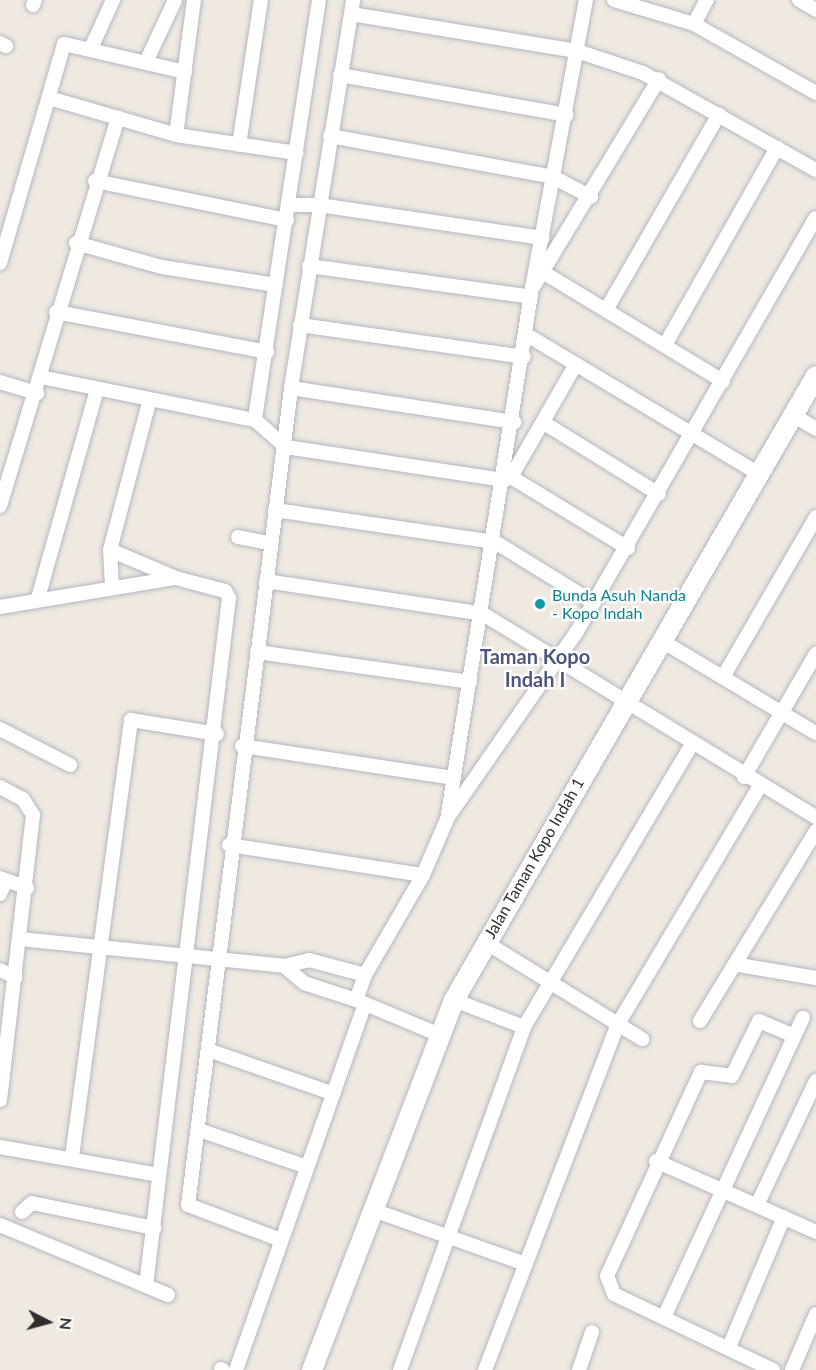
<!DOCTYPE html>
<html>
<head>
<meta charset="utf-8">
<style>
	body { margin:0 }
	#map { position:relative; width:816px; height:1370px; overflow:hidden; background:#efe9e1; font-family:Lato,sans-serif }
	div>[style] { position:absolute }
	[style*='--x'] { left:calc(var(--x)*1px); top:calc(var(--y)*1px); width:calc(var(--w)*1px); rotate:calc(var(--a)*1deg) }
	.roads { filter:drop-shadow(0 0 2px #b4b7c1) drop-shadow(0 0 2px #b4b7c1) }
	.minor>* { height:14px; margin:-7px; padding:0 7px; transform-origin:7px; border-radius:7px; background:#fff }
	.secondary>* { height:20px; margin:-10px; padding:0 10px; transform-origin:10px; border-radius:10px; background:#fff }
	.dots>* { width:16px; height:16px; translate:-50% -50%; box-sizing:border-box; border:3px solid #fff; border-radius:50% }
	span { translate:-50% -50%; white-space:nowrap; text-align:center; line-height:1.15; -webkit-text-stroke:4.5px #fff; paint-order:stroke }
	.culture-label { font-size:16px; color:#0d838f }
	.left { translate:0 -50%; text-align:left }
	.street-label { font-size:16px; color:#2e2e2e }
	.quarter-label { font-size:20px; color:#4d5680; font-weight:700 }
	.north { position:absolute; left:18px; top:1292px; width:60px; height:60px; -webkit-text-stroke:4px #fff; paint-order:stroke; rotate:96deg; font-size:16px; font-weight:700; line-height:24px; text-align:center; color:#2e2e2e }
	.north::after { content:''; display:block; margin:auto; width:21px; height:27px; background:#2e2e2e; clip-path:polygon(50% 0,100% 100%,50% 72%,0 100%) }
</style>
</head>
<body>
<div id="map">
	<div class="roads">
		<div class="minor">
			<i style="--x:319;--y:0;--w:425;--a:98.7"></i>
			<i style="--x:255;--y:420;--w:41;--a:41.1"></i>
			<i style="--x:286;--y:447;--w:221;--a:8.6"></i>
			<i style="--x:505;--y:480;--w:7;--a:-27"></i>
			<i style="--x:511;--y:477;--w:130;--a:-60.1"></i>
			<i style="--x:614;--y:0;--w:84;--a:16.7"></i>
			<i style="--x:694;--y:24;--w:140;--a:29.5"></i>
			<i style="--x:799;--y:0;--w:20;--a:30"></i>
			<i style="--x:33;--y:5;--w:5;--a:-68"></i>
			<i style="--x:351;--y:14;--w:229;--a:9.3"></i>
			<i style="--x:577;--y:51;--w:70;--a:18.4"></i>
			<i style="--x:643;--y:73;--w:198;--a:29.3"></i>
			<i style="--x:694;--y:24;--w:27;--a:-62"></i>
			<i style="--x:0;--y:43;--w:7;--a:27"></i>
			<i style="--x:92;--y:46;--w:51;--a:-65.5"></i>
			<i style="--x:146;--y:62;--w:68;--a:-64.9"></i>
			<i style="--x:340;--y:75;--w:230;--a:10"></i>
			<i style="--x:49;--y:98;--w:132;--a:16.2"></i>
			<i style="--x:176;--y:135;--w:122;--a:8.5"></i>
			<i style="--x:176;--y:135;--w:136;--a:-82.4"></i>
			<i style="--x:330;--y:136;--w:227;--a:10.4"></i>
			<i style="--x:553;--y:177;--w:43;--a:27.8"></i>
			<i style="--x:239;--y:145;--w:147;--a:-81.4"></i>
			<i style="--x:95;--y:181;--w:196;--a:11.5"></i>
			<i style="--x:291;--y:205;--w:28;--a:0"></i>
			<i style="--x:319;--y:205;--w:226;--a:8.4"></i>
			<i style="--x:76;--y:243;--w:89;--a:15.6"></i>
			<i style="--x:162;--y:267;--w:115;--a:9"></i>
			<i style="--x:0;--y:263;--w:228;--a:-73.7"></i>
			<i style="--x:64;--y:44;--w:124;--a:13"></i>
			<i style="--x:309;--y:266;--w:224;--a:7.9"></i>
			<i style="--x:546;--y:274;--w:207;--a:31.2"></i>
			<i style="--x:533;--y:287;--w:243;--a:-58.8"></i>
			<i style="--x:606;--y:310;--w:226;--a:-60"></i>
			<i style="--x:56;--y:312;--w:215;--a:10.7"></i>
			<i style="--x:300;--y:325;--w:226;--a:8.1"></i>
			<i style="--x:527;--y:335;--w:270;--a:30.9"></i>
			<i style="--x:665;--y:345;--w:227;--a:-60.4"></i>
			<i style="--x:41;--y:377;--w:218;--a:11.4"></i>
			<i style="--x:0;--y:382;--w:39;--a:17"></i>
			<i style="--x:291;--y:388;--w:226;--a:8.7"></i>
			<i style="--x:793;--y:415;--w:27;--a:31"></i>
			<i style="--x:544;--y:423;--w:135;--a:31.7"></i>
			<i style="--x:511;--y:477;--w:137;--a:31.3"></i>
			<i style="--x:0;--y:506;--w:406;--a:-73.1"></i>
			<i style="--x:275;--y:510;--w:222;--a:8.3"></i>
			<i style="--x:495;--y:542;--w:116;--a:31.6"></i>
			<i style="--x:238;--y:537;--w:33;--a:11"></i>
			<i style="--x:110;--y:550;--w:69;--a:22.9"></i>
			<i style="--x:266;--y:581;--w:219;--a:8.6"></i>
			<i style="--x:483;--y:614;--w:390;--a:31.4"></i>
			<i style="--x:112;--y:587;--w:37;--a:-93"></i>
			<i style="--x:110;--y:550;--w:156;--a:-75.2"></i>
			<i style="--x:38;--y:598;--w:216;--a:-74.2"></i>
			<i style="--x:0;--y:607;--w:178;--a:-9.4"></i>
			<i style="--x:176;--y:578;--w:51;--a:14.9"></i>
			<i style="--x:225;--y:591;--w:8;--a:60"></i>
			<i style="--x:229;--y:598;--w:693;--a:96.88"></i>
			<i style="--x:662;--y:641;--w:179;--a:30.9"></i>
			<i style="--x:257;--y:652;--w:215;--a:8"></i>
			<i style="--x:723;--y:677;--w:185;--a:-59.8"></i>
			<i style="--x:0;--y:729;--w:79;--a:27.2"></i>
			<i style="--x:242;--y:746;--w:213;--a:8.6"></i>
			<i style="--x:744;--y:777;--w:143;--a:-59.7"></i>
			<i style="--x:0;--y:787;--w:26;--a:28"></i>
			<i style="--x:23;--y:799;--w:19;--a:58"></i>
			<i style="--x:33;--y:815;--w:287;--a:96.6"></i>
			<i style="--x:448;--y:814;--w:533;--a:-80.93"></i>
			<i style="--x:532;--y:288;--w:293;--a:-79.4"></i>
			<i style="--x:229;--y:845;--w:196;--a:8.8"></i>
			<i style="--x:0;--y:878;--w:29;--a:20"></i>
			<i style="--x:0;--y:894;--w:15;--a:-67"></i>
			<i style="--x:20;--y:939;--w:265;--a:5.8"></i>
			<i style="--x:284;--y:966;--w:26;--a:-13"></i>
			<i style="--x:309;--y:960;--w:58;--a:15"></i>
			<i style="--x:485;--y:942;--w:185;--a:31.7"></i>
			<i style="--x:739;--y:965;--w:78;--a:9.6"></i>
			<i style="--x:284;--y:966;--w:26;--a:40"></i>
			<i style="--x:304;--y:983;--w:55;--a:18.1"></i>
			<i style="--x:0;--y:970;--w:17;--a:25"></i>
			<i style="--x:454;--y:1000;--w:75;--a:21.1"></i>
			<i style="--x:700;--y:1021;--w:223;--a:-58.6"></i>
			<i style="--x:440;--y:1035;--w:91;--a:-157.4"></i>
			<i style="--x:356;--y:1000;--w:27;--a:-70"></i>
			<i style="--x:365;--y:975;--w:116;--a:-59.9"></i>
			<i style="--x:423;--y:875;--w:63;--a:-66.7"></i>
			<i style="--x:448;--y:817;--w:224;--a:-55.2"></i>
			<i style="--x:576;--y:633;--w:479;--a:-60"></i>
			<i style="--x:208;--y:1050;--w:133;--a:19.2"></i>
			<i style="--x:199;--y:1130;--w:114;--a:18.9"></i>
			<i style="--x:0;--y:1147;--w:161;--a:10"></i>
			<i style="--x:72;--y:1157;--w:441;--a:-82.3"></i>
			<i style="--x:131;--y:720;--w:87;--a:9.2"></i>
			<i style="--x:656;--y:1161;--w:175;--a:23.9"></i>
			<i style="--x:758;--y:1203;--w:135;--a:-64.6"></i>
			<i style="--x:376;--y:1211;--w:156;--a:19.5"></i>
			<i style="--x:22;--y:1212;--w:13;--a:-42"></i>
			<i style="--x:32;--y:1203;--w:125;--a:11.6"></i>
			<i style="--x:0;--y:1225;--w:182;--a:22.6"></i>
			<i style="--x:281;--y:1240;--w:99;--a:-159.4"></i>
			<i style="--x:188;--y:1205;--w:823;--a:-82.81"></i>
			<i style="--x:291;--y:388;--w:393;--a:-80.9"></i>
			<i style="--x:664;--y:1317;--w:330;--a:-65.1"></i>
			<i style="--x:729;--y:1347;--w:141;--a:-67.1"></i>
			<i style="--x:221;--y:1369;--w:2;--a:27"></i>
			<i style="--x:236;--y:1370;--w:388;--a:-70.6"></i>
			<i style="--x:400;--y:1370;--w:365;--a:-70.1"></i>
			<i style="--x:524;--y:1027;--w:329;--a:-59.3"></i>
			<i style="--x:485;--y:1370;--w:371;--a:-69"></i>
			<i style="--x:618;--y:1024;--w:277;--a:-59.2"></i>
			<i style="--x:579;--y:1370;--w:40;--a:-71.1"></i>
			<i style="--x:773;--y:1370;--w:176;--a:-154.5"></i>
			<i style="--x:614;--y:1294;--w:19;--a:-111"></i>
			<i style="--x:607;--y:1276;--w:225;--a:-65.3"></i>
			<i style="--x:701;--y:1072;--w:31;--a:7"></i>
			<i style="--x:732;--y:1076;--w:61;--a:-63.9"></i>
			<i style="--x:759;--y:1021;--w:38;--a:23"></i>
			<i style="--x:792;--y:1370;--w:61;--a:-66.8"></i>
		</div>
		<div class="secondary">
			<i style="--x:312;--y:1370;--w:396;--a:-69"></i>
			<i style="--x:454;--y:1000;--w:721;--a:-59.88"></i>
		</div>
	</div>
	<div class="dots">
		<i style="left:540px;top:604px;background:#0f9aa8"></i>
	</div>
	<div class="culture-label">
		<span class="left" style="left:552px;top:604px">Bunda Asuh Nanda<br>- Kopo Indah</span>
	</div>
	<div class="street-label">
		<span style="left:534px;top:858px;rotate:-60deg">Jalan Taman Kopo Indah 1</span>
	</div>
	<div class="quarter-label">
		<span style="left:535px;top:668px">Taman Kopo<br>Indah I</span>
	</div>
	<div class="north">N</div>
</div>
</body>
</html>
